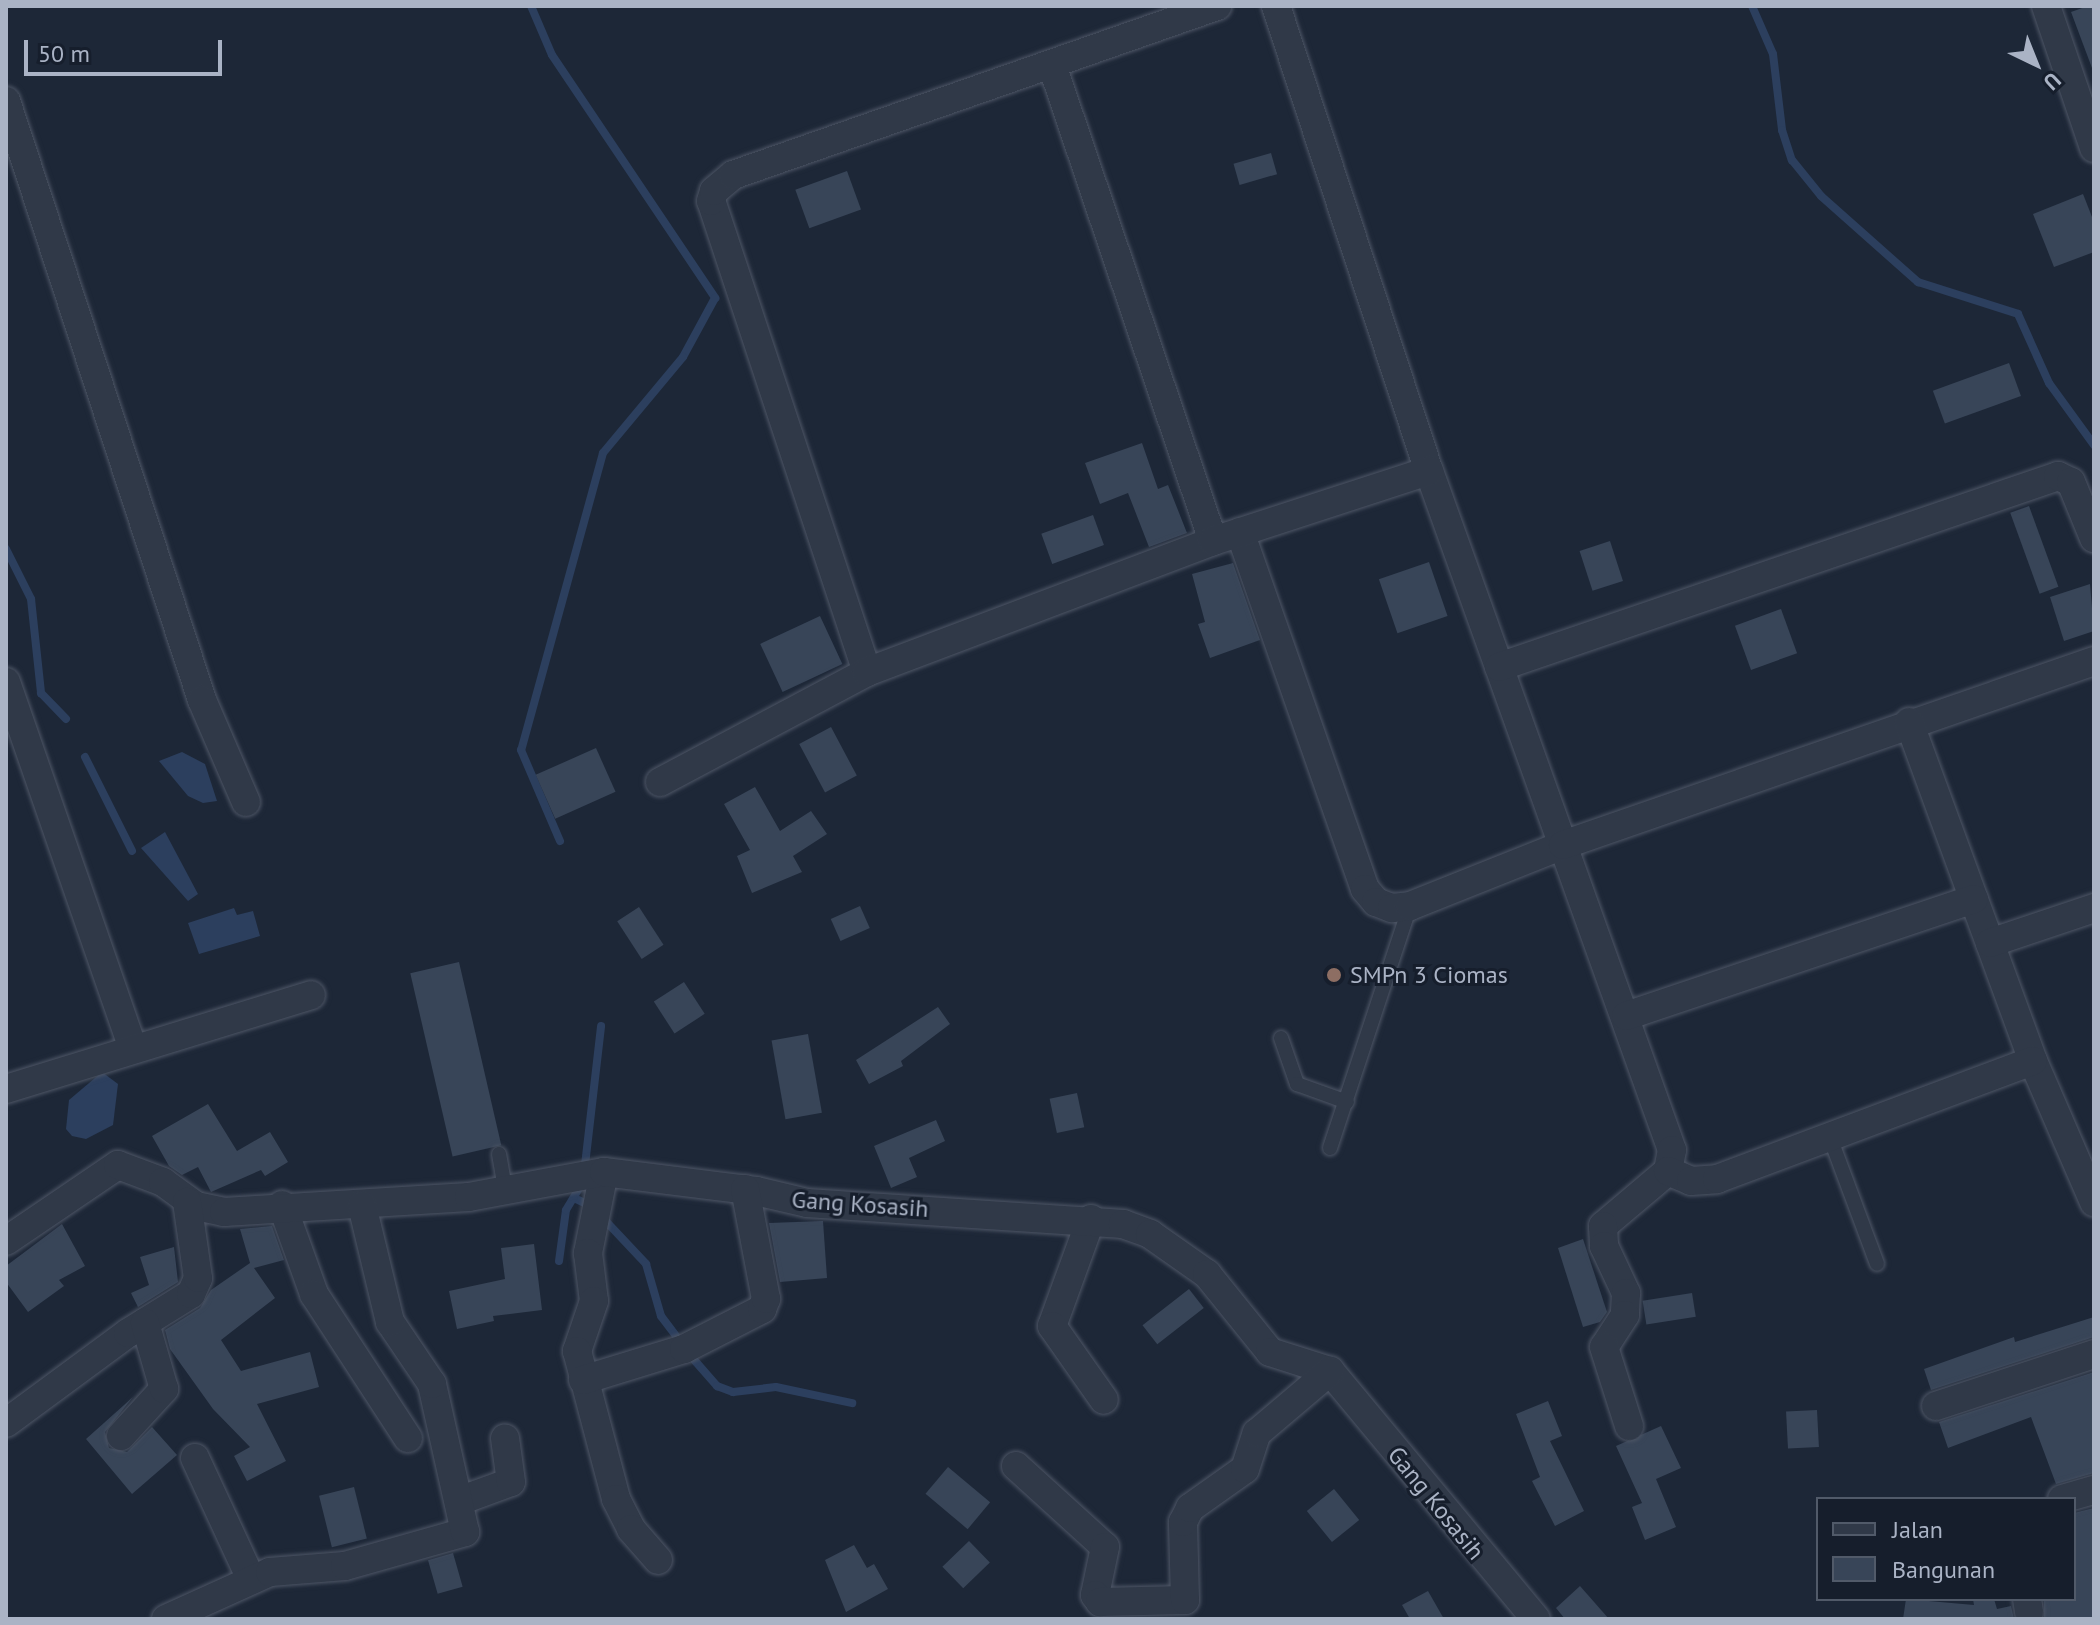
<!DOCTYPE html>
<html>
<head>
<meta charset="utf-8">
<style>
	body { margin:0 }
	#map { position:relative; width:2100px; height:1625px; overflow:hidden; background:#1d2737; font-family:"PT Sans",sans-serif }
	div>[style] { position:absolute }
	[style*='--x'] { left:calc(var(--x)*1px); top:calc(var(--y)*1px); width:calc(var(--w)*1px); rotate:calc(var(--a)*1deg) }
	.water>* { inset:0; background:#2c3f5e }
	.stream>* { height:8px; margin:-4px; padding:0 4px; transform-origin:4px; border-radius:4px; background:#2c3f5e }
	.building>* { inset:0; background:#384558; transform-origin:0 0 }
	.roads { filter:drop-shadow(0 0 2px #4e5666) drop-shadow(0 0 2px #4e5666) }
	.lane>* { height:14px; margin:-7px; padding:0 7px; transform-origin:7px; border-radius:7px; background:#303948 }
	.street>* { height:28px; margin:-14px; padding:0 14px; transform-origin:14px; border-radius:14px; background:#303948 }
	.dots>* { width:22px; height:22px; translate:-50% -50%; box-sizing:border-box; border:4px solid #161e2c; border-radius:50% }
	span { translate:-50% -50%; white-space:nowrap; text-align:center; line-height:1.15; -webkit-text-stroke:6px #161e2c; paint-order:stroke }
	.poi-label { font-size:24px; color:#aab3c5 }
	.left { translate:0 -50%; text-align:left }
	.street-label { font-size:24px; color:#aab3c5 }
	.frame { position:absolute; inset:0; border:8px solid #aab3c5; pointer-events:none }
	.legend { position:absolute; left:1816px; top:1497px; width:260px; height:104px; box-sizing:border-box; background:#161e2c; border:2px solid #515a69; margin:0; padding:10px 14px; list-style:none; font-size:24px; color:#aab3c5 }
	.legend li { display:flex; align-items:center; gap:16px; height:40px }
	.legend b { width:40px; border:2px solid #515a69 }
	.north { position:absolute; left:1996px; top:24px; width:80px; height:80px; -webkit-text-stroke:6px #161e2c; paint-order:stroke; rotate:137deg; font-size:22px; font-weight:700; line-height:32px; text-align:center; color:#aab3c5 }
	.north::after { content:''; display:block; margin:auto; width:28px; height:36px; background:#aab3c5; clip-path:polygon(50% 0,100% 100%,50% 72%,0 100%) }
	.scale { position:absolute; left:24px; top:40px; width:198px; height:36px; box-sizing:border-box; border:4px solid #aab3c5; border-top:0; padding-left:10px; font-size:24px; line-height:28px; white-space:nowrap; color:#aab3c5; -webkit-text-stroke:6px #161e2c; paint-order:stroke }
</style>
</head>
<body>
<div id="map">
	<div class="water">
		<i style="clip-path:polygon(182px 752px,205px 764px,217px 801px,203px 803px,188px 796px,159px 761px)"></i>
		<i style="clip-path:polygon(165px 832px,198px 894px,188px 901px,141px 848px)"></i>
		<i style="clip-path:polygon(234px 908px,237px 915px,253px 911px,260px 936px,199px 954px,188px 923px)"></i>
		<i style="clip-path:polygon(102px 1072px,118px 1084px,113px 1125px,86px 1139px,72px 1136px,66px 1129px,69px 1100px)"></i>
	</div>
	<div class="stream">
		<i style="--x:531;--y:6;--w:53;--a:66.8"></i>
		<i style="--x:552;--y:55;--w:293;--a:56.1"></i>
		<i style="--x:715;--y:298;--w:67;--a:118.5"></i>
		<i style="--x:683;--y:357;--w:125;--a:129.8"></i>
		<i style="--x:603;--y:453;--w:308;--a:105.4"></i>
		<i style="--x:521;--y:750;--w:99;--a:66.8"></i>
		<i style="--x:1752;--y:6;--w:52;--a:66.4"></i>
		<i style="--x:1773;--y:54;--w:77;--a:83.2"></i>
		<i style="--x:1782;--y:130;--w:32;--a:72"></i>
		<i style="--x:1792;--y:160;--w:46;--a:51.1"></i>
		<i style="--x:1821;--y:196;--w:130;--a:41.6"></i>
		<i style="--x:1918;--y:282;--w:105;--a:17.7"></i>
		<i style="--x:2018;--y:314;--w:76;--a:65.8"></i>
		<i style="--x:2049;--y:383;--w:77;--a:54"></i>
		<i style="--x:6;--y:549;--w:56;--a:63.4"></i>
		<i style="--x:31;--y:599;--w:95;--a:83.9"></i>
		<i style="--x:41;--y:693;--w:36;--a:46"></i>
		<i style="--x:85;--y:757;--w:105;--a:63.4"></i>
		<i style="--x:585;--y:1165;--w:140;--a:-83.4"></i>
		<i style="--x:574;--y:1198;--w:19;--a:25"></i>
		<i style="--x:601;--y:1216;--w:66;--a:46.8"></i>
		<i style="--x:646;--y:1264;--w:54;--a:73.9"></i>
		<i style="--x:661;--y:1316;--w:34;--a:53"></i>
		<i style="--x:559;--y:1261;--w:51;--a:-82.2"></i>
		<i style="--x:566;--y:1210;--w:26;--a:-59"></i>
		<i style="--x:689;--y:1354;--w:43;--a:48.8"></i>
		<i style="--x:717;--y:1386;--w:17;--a:21"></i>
		<i style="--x:733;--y:1392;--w:43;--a:-6.6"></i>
		<i style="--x:776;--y:1387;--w:78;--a:11.9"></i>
	</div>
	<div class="building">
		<i style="clip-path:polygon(2088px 6px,2094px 6px,2092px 68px,2071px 12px)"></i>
		<i style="left:1271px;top:153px;width:22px;height:39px;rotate:74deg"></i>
		<i style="left:847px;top:171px;width:41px;height:55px;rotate:70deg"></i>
		<i style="clip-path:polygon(2083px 194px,2094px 222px,2094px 252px,2054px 267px,2033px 214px)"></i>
		<i style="left:2009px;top:363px;width:35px;height:81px;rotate:70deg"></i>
		<i style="clip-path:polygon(1142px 443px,1158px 489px,1168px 485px,1187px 533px,1149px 547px,1128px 493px,1100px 504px,1085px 463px)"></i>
		<i style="left:2029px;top:506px;width:86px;height:20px;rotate:70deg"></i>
		<i style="left:1093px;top:515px;width:32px;height:55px;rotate:70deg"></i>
		<i style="left:1610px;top:541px;width:42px;height:32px;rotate:72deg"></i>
		<i style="left:1429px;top:562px;width:57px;height:53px;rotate:71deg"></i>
		<i style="clip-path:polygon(1233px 563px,1260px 640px,1210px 658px,1198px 624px,1205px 622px,1192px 574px)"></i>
		<i style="clip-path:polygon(2090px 584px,2094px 631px,2064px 641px,2050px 597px)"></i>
		<i style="left:1781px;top:609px;width:47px;height:49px;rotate:70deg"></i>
		<i style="left:820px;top:616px;width:53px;height:66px;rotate:65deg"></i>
		<i style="left:831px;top:727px;width:55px;height:36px;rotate:62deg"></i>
		<i style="left:596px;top:748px;width:48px;height:66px;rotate:66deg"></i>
		<i style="clip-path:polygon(755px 787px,780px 831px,811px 811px,827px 834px,793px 856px,802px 872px,752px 893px,737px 856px,750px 850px,724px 804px)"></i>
		<i style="left:860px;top:906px;width:24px;height:32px;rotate:66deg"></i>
		<i style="left:639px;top:907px;width:45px;height:26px;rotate:57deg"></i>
		<i style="left:459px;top:962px;width:188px;height:50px;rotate:77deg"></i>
		<i style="left:684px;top:982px;width:38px;height:36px;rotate:57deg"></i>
		<i style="clip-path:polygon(938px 1007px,950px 1024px,901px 1061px,903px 1066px,869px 1084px,856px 1060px)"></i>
		<i style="left:808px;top:1034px;width:80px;height:37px;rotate:80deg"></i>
		<i style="left:1077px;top:1093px;width:35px;height:28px;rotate:78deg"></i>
		<i style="clip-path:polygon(208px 1104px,237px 1151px,270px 1132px,288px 1162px,265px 1176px,261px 1170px,211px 1192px,198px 1167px,182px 1175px,169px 1166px,152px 1136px)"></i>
		<i style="clip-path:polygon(936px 1120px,945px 1141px,909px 1158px,917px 1177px,891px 1188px,874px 1146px)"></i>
		<i style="clip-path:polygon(823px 1221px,827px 1278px,780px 1282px,769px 1223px)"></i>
		<i style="clip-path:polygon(62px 1224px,85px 1266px,59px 1280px,64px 1286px,28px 1312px,6px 1282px,6px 1266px)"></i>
		<i style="clip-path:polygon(272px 1226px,284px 1260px,254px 1268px,275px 1298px,221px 1340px,241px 1371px,310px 1352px,319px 1387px,257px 1404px,286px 1461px,247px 1481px,234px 1456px,250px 1447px,213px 1409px,170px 1349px,165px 1330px,200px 1308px,211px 1290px,250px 1263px,240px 1229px)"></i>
		<i style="clip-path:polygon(1583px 1239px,1607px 1312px,1600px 1322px,1583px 1327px,1558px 1248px)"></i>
		<i style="clip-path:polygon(534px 1244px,542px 1310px,493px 1316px,494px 1321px,457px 1329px,449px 1291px,505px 1279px,501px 1248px)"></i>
		<i style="clip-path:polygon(174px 1247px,178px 1282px,138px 1307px,131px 1293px,149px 1285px,140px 1257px)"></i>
		<i style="left:1189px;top:1289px;width:24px;height:59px;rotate:52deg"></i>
		<i style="left:1692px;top:1293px;width:24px;height:50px;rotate:81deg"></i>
		<i style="clip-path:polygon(2094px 1317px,2094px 1337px,1931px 1390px,1924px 1369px,2014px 1337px,2015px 1342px)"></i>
		<i style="clip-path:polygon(2094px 1372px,2094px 1473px,2056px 1484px,2031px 1417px,1948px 1448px,1939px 1422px)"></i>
		<i style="clip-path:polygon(133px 1397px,105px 1432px,109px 1448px,127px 1452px,152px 1427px,177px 1455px,132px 1494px,86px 1439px)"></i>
		<i style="clip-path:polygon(1548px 1401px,1562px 1436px,1550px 1441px,1584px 1511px,1555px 1526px,1532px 1481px,1540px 1477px,1516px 1414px)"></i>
		<i style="left:1817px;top:1410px;width:37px;height:31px;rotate:87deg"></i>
		<i style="clip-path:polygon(1661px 1426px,1681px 1468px,1656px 1479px,1676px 1527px,1645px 1540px,1632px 1507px,1642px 1503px,1616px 1446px)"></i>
		<i style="left:948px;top:1467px;width:55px;height:35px;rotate:40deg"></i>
		<i style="left:354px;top:1487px;width:53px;height:36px;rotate:76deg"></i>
		<i style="left:1334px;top:1489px;width:40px;height:35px;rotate:51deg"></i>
		<i style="clip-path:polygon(2094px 1508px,2094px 1619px,2044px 1619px,2044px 1599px,2074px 1599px,2074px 1513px)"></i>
		<i style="left:969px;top:1541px;width:30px;height:37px;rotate:46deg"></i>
		<i style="clip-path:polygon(854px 1545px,867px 1568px,874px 1564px,888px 1589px,846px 1612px,825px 1560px)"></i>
		<i style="left:453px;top:1553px;width:35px;height:26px;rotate:74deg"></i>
		<i style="clip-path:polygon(1580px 1586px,1609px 1619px,1565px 1619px,1556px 1608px)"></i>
		<i style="clip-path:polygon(1428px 1591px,1444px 1619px,1410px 1619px,1402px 1605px)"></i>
		<i style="clip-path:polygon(1906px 1599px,1974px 1605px,1973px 1599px,1994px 1599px,1997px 1609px,2011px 1606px,2014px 1619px,1903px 1619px)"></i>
	</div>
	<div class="roads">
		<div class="lane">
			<i style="--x:1281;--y:1038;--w:49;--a:70.8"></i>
			<i style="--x:1297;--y:1084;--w:53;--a:19.8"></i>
			<i style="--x:1831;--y:1140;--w:132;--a:69.6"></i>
			<i style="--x:1330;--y:1148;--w:255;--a:-71.7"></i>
			<i style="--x:499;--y:1154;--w:36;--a:80"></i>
		</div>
		<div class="street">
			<i style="--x:1276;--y:6;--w:490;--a:71.8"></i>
			<i style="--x:1429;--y:471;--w:721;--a:70.31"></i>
			<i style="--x:1672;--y:1150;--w:21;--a:101"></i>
			<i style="--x:1668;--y:1171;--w:85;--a:139.8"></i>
			<i style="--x:1603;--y:1226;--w:20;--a:87"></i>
			<i style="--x:1604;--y:1246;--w:52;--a:64.9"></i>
			<i style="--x:1626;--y:1293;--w:22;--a:93"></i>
			<i style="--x:1625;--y:1315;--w:38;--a:123"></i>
			<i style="--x:1604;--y:1347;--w:83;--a:72.4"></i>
			<i style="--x:2046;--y:6;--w:150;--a:71.3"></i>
			<i style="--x:1052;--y:65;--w:502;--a:71.31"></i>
			<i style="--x:6;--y:101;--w:630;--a:71.88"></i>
			<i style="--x:202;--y:700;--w:111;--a:66.7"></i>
			<i style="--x:1240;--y:532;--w:378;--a:70.7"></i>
			<i style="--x:1365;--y:889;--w:17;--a:50"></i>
			<i style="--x:1376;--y:902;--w:17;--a:21"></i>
			<i style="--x:1392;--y:908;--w:18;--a:-6"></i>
			<i style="--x:1410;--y:906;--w:165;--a:-21.7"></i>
			<i style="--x:1563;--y:845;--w:562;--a:-19.11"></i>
			<i style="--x:1499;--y:667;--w:591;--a:-18.86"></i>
			<i style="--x:2058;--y:476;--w:14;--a:25"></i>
			<i style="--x:2071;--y:482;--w:61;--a:67.7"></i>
			<i style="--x:867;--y:672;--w:496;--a:-108.3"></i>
			<i style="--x:711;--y:201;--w:10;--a:-73"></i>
			<i style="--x:714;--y:191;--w:25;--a:-40"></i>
			<i style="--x:733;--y:175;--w:513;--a:-19.25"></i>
			<i style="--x:6;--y:682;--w:385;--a:70.9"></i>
			<i style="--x:1909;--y:722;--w:361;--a:69.9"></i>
			<i style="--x:2033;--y:1061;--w:154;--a:66.6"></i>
			<i style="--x:660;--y:782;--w:234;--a:-28"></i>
			<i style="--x:867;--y:672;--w:370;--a:-20.7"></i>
			<i style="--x:1213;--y:541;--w:227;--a:-18"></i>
			<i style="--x:1990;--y:943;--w:110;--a:-18.6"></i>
			<i style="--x:1626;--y:1016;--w:367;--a:-18.6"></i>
			<i style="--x:6;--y:1089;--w:319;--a:-17.1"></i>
			<i style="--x:1668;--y:1171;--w:25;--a:23"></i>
			<i style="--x:1691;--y:1181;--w:26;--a:-4"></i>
			<i style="--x:1717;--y:1179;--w:337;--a:-20.5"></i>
			<i style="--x:604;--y:1172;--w:83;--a:101.2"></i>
			<i style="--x:588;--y:1253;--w:48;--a:82.9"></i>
			<i style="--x:594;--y:1301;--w:53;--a:108.8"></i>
			<i style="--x:577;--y:1351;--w:153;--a:75.2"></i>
			<i style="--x:616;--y:1499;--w:34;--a:63"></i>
			<i style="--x:631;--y:1529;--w:41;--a:48.9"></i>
			<i style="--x:282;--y:1205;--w:95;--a:70.2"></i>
			<i style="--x:314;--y:1294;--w:172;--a:56.9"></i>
			<i style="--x:1091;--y:1219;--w:114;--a:110"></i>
			<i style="--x:1052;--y:1326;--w:90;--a:54.9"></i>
			<i style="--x:6;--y:1241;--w:135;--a:-34.2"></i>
			<i style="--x:118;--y:1165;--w:48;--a:20.7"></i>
			<i style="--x:163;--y:1182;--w:41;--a:36"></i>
			<i style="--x:196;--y:1206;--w:29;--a:12"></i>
			<i style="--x:224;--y:1212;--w:245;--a:-3.5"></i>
			<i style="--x:469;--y:1197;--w:137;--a:-10.5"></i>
			<i style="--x:604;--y:1172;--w:153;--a:7.1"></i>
			<i style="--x:756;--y:1191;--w:52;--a:13.2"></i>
			<i style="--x:807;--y:1203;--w:317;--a:3.8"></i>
			<i style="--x:1123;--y:1224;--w:29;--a:20"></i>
			<i style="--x:1150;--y:1234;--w:70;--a:35.1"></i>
			<i style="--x:1207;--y:1274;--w:100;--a:51.1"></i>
			<i style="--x:1270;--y:1352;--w:63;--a:17.6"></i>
			<i style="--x:1330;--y:1371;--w:322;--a:50.3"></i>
			<i style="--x:583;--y:1380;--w:106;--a:-17.1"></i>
			<i style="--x:684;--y:1349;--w:88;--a:-27.1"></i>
			<i style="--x:762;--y:1309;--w:11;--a:-68"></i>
			<i style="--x:766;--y:1299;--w:112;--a:-100.8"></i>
			<i style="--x:1936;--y:1406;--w:166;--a:-18.2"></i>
			<i style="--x:6;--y:1423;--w:152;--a:-36.4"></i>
			<i style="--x:128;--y:1333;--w:74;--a:-31.8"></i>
			<i style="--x:191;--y:1294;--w:17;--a:-66"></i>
			<i style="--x:198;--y:1278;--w:77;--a:-98.2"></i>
			<i style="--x:121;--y:1436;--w:64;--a:-47.5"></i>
			<i style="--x:164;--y:1389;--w:69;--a:-106.1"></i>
			<i style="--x:195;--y:1458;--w:133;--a:65.2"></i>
			<i style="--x:1016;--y:1466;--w:120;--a:42.3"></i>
			<i style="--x:1105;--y:1547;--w:49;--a:101.8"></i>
			<i style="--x:1095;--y:1595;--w:9;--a:54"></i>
			<i style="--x:1100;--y:1602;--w:85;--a:-1.3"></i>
			<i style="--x:1185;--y:1600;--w:78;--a:-91.5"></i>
			<i style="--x:1183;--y:1522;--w:16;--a:-63"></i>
			<i style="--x:1190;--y:1508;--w:67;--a:-35.3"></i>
			<i style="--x:1245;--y:1469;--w:38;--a:-72"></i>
			<i style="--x:1257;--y:1433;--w:96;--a:-40.3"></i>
			<i style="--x:2062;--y:1499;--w:33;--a:-16"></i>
			<i style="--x:459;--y:1501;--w:55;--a:-20.1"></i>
			<i style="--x:511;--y:1482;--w:44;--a:-97.8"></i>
			<i style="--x:2027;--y:1599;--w:13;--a:81"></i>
			<i style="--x:166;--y:1619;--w:114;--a:-24.3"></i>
			<i style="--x:270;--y:1572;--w:75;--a:-4.6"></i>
			<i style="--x:345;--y:1566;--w:125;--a:-15.8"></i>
			<i style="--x:465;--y:1532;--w:152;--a:-102.6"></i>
			<i style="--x:432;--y:1384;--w:75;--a:-124.1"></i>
			<i style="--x:390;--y:1322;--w:120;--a:-103.5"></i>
		</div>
	</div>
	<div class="dots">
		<i style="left:1334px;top:975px;background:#8d6e63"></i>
	</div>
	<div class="poi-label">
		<span class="left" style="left:1350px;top:975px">SMPn 3 Ciomas</span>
	</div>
	<div class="street-label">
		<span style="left:860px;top:1204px;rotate:4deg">Gang Kosasih</span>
		<span style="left:1436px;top:1503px;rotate:51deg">Gang Kosasih</span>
	</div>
	<div class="frame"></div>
	<ul class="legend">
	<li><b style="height:10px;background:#303948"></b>Jalan</li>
	<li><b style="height:22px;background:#384558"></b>Bangunan</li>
	</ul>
	<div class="north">U</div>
	<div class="scale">50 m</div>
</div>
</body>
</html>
